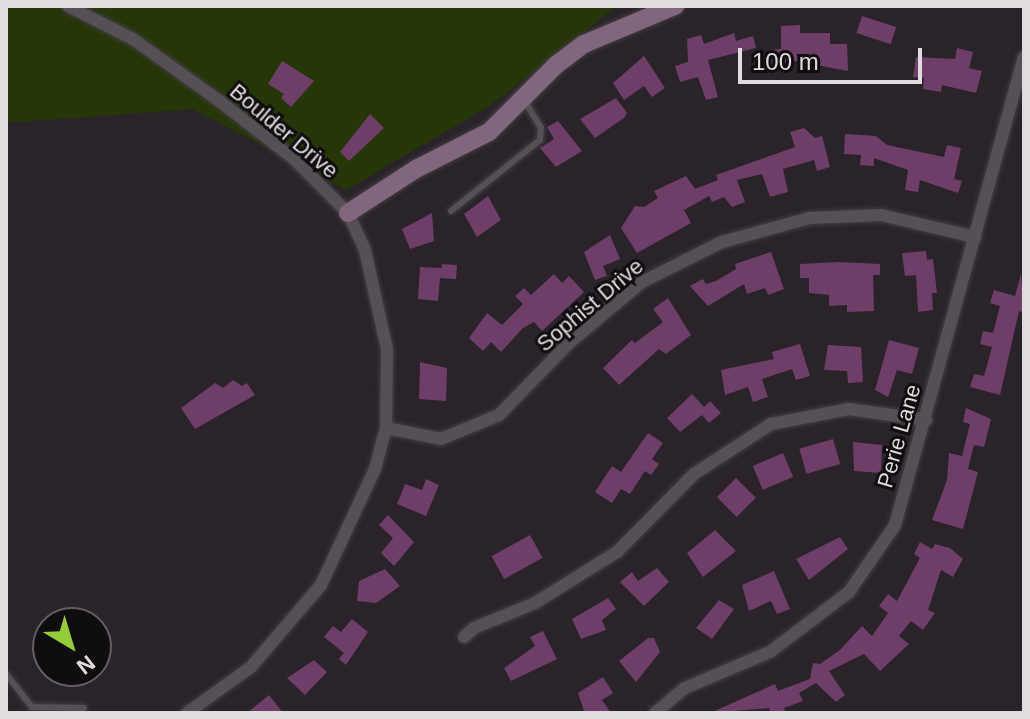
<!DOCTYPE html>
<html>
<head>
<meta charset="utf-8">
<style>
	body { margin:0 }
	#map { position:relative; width:1030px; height:719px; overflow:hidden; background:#2a2329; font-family:Arial,sans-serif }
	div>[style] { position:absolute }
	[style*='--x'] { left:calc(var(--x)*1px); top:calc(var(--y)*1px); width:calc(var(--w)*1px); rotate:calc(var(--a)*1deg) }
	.green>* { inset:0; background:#253607 }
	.building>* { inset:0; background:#6e3e69; transform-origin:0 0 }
	.roads { filter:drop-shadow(0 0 2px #433e43) drop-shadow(0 0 2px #433e43) }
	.lane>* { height:6px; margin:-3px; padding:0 3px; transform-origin:3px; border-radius:3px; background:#574f56 }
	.street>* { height:12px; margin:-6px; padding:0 6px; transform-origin:6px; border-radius:6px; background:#574f56 }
	.secondary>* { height:18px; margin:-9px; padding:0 9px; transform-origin:9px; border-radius:9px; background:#82667e }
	span { translate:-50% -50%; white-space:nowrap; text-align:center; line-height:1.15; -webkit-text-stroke:6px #100d10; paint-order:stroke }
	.street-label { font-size:22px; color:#dfdbde }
	.frame { position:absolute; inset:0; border:8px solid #dfdbde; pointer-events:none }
	.north { position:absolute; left:32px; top:607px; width:80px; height:80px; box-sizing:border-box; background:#100d10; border:2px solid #635f62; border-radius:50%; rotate:142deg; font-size:22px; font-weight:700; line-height:32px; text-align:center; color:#dfdbde }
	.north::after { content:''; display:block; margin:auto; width:28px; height:36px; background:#96cc39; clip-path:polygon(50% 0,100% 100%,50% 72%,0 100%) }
	.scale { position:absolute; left:738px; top:48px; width:184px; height:36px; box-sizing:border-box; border:4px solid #dfdbde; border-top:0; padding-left:10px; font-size:24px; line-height:28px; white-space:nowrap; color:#dfdbde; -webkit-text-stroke:6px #100d10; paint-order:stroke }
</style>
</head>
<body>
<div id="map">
	<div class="green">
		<i style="clip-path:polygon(6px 6px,617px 6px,491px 105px,346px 190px,193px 109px,6px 123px)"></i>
	</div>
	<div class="building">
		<i style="left:862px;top:16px;width:36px;height:18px;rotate:18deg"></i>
		<i style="clip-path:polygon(800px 25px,800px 33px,830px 33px,830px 44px,847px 44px,848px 71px,816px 65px,816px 58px,771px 65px,770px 50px,781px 49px,781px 26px)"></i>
		<i style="clip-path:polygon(734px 33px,736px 41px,753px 36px,756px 48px,708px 60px,718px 97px,706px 100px,698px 77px,680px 82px,675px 66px,688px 62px,687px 39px,701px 35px,704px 44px)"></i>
		<i style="clip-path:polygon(957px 48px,973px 52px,969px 68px,982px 71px,976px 93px,942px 85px,941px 92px,923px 89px,924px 78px,913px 77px,916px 57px,955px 59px)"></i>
		<i style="clip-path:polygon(644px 56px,665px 88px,652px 97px,644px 86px,624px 100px,613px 83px)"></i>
		<i style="clip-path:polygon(282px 61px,314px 81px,291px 107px,281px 98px,284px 94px,268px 84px)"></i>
		<i style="clip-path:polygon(616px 98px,627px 113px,624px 118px,595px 138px,580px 119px)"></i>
		<i style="clip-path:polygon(370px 114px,384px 128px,349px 161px,340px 152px)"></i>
		<i style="clip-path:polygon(558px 121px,582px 151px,556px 167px,540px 148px,554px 139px,547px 127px)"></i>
		<i style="clip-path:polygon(804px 128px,815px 138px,822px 136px,830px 167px,817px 171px,814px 160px,783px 169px,788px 192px,770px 197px,762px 174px,737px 180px,745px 202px,732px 207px,724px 197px,712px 202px,709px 196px,684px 210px,691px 223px,637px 253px,621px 228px,635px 206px,644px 207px,658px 198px,654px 191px,686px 176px,695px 189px,718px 180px,716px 175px,795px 147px,790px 132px)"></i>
		<i style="clip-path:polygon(845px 134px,876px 136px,887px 145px,944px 157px,947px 145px,961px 148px,954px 179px,962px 181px,958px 193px,920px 180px,918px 192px,905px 190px,908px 170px,874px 158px,874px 166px,860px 165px,861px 155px,844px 154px)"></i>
		<i style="clip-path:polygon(488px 196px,501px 220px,477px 237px,464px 214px)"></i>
		<i style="clip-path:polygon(432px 213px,434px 241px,410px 249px,402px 229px)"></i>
		<i style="clip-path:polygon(610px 235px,620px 259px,603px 266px,607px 276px,595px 280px,584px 252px)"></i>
		<i style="clip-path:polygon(926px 251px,927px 260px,933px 259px,937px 293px,932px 293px,933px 310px,918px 312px,916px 275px,905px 276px,902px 253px)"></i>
		<i style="clip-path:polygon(771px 252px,784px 289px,768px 295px,765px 288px,747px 294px,744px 284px,708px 306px,690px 286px,703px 279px,706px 284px,716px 281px,736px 269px,735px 264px)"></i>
		<i style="clip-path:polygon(839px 262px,880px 264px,880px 275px,873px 275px,874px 311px,847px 312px,847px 305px,829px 306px,829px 295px,809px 293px,809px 278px,800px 278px,800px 264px)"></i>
		<i style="clip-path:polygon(442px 264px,457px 265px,456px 279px,440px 278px,438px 301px,418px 299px,420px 267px,442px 268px)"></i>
		<i style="clip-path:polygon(554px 274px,562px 283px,569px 276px,584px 292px,542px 331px,534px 322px,523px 328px,501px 352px,491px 342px,483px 351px,469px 338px,487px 313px,502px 325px,523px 304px,515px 296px,524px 288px,531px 295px)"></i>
		<i style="clip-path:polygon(1021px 274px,1024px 313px,1019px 311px,1000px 395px,970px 387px,974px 374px,984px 376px,992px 347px,980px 344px,983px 331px,993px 333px,1000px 306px,990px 303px,994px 290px,1015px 296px)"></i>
		<i style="clip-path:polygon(668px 298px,691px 335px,666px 354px,659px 349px,619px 385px,603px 368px,632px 340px,635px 343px,663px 322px,653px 309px)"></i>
		<i style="clip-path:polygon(889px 340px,919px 348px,912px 374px,897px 370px,888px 397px,875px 390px)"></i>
		<i style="clip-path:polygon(800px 344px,810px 376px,796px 380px,792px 369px,762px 379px,768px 397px,753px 402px,748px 387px,725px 395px,721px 370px,774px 359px,772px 352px)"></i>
		<i style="clip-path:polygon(828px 345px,861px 347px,863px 382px,848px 383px,847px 371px,824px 370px)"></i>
		<i style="clip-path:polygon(420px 362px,447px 368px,446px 401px,419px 399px)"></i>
		<i style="clip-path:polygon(233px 380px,242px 386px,247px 383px,255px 395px,195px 429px,181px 408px,215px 383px,223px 388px)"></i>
		<i style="clip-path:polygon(692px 394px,704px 407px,710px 401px,721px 413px,709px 423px,702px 415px,680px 432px,667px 418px)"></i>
		<i style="clip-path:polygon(966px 408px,991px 419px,984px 447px,974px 445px,968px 469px,978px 472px,963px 529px,932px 520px,947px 480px,949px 453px,962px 456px,970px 424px,963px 422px)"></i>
		<i style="clip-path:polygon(648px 433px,663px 443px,652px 459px,659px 464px,651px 475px,645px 471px,630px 494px,621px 489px,612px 503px,595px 492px,612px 466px,621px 472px)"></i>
		<i style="left:833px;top:439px;width:26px;height:35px;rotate:74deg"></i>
		<i style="clip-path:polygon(853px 442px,882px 445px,881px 473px,854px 471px)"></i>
		<i style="left:783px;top:453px;width:26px;height:33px;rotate:67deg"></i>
		<i style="left:736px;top:478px;width:28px;height:27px;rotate:45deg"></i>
		<i style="clip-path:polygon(426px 479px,439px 485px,426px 516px,397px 504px,405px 484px,422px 490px)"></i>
		<i style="clip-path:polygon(388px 515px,414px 542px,394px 566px,381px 553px,393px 538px,379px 525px)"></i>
		<i style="clip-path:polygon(715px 530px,736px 551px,703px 577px,687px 553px)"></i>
		<i style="left:530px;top:535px;width:26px;height:44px;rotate:61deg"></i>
		<i style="clip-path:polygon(840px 537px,848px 549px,809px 580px,796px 559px)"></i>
		<i style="clip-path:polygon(920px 542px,932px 549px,935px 544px,950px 548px,963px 559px,953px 577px,941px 570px,928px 610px,935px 613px,923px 630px,911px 621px,899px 636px,909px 644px,880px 671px,864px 654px,829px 671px,845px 695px,836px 702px,816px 683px,799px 693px,803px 701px,784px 708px,786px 713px,771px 713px,769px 708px,710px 713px,775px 684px,778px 691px,810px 679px,813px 663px,820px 664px,840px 650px,862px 626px,872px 636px,888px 613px,879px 606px,888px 594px,897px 601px,920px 558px,914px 554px)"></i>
		<i style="clip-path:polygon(657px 568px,669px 582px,644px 606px,620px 582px,632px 572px,638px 581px)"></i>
		<i style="clip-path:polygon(385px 569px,400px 586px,376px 603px,357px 601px,359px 581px)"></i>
		<i style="clip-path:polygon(774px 571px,790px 609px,777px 614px,771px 601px,749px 611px,742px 585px)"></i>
		<i style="clip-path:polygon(608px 598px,616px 609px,602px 620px,606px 630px,581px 639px,572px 619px)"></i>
		<i style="clip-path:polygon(719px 600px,734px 609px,712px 639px,696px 628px)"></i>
		<i style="clip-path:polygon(352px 619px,368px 632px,346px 665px,339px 659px,344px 653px,324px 637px,333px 626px,341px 632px)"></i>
		<i style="clip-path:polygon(543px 631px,557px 659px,511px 681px,504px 668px,535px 646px,530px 637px)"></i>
		<i style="clip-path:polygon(648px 638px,654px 638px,660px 652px,636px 682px,619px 661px)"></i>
		<i style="clip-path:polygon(314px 660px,327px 672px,305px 695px,287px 678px)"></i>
		<i style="clip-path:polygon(603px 677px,613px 693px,602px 700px,611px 713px,584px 711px,578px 693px)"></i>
		<i style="clip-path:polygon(269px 695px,283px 713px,247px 713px)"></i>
	</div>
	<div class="roads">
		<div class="lane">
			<i style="--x:451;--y:211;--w:114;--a:-38.6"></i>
			<i style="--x:540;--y:140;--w:12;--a:-85"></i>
			<i style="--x:541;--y:128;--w:31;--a:-121"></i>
			<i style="--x:6;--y:674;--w:42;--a:51.8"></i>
			<i style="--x:32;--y:707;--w:52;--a:1.1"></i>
		</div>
		<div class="street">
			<i style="--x:68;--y:6;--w:73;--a:26.9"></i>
			<i style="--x:133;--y:39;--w:110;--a:35.7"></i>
			<i style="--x:222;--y:103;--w:90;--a:37.8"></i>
			<i style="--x:293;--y:158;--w:78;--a:45"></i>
			<i style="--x:348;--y:213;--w:41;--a:65.3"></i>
			<i style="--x:365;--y:250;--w:101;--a:77.5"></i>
			<i style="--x:387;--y:349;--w:79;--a:90.7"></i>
			<i style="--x:386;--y:428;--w:42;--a:105"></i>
			<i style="--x:375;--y:469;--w:128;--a:115"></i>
			<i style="--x:321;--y:585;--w:108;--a:130.5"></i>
			<i style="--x:251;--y:667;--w:79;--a:144.3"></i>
			<i style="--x:386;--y:428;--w:56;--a:11.3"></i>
			<i style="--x:441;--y:439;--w:63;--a:-22.5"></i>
			<i style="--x:499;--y:415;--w:99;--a:-45.8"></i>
			<i style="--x:568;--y:344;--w:97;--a:-40"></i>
			<i style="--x:642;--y:282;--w:89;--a:-26.6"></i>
			<i style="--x:722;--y:242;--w:91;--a:-15.3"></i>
			<i style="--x:810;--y:218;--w:71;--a:-2.4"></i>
			<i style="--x:881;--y:215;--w:97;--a:13.2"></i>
			<i style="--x:464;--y:637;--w:13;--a:-42"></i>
			<i style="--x:474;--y:628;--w:66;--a:-22.3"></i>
			<i style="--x:535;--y:603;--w:97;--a:-31.9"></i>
			<i style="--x:617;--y:552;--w:110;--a:-45.4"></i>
			<i style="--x:694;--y:474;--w:92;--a:-33"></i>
			<i style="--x:771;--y:424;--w:79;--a:-10.9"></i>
			<i style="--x:849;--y:409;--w:78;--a:8.1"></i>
			<i style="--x:655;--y:713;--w:39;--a:-40"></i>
			<i style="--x:685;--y:688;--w:92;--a:-23"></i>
			<i style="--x:770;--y:652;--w:99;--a:-37.2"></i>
			<i style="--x:849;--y:592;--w:81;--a:-55.5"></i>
			<i style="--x:895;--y:525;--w:485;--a:-74.6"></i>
		</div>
		<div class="secondary">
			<i style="--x:348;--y:213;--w:81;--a:-32.9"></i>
			<i style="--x:416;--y:169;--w:82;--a:-26.9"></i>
			<i style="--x:489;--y:132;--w:95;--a:-45"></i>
			<i style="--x:556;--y:65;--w:35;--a:-37"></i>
			<i style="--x:584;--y:44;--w:99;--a:-22.7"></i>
		</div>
	</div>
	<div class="street-label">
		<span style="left:284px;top:131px;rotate:40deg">Boulder Drive</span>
		<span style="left:590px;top:305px;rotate:-40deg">Sophist Drive</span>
		<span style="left:899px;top:436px;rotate:-74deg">Perie Lane</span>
	</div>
	<div class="frame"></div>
	<div class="north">N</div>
	<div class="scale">100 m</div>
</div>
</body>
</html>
